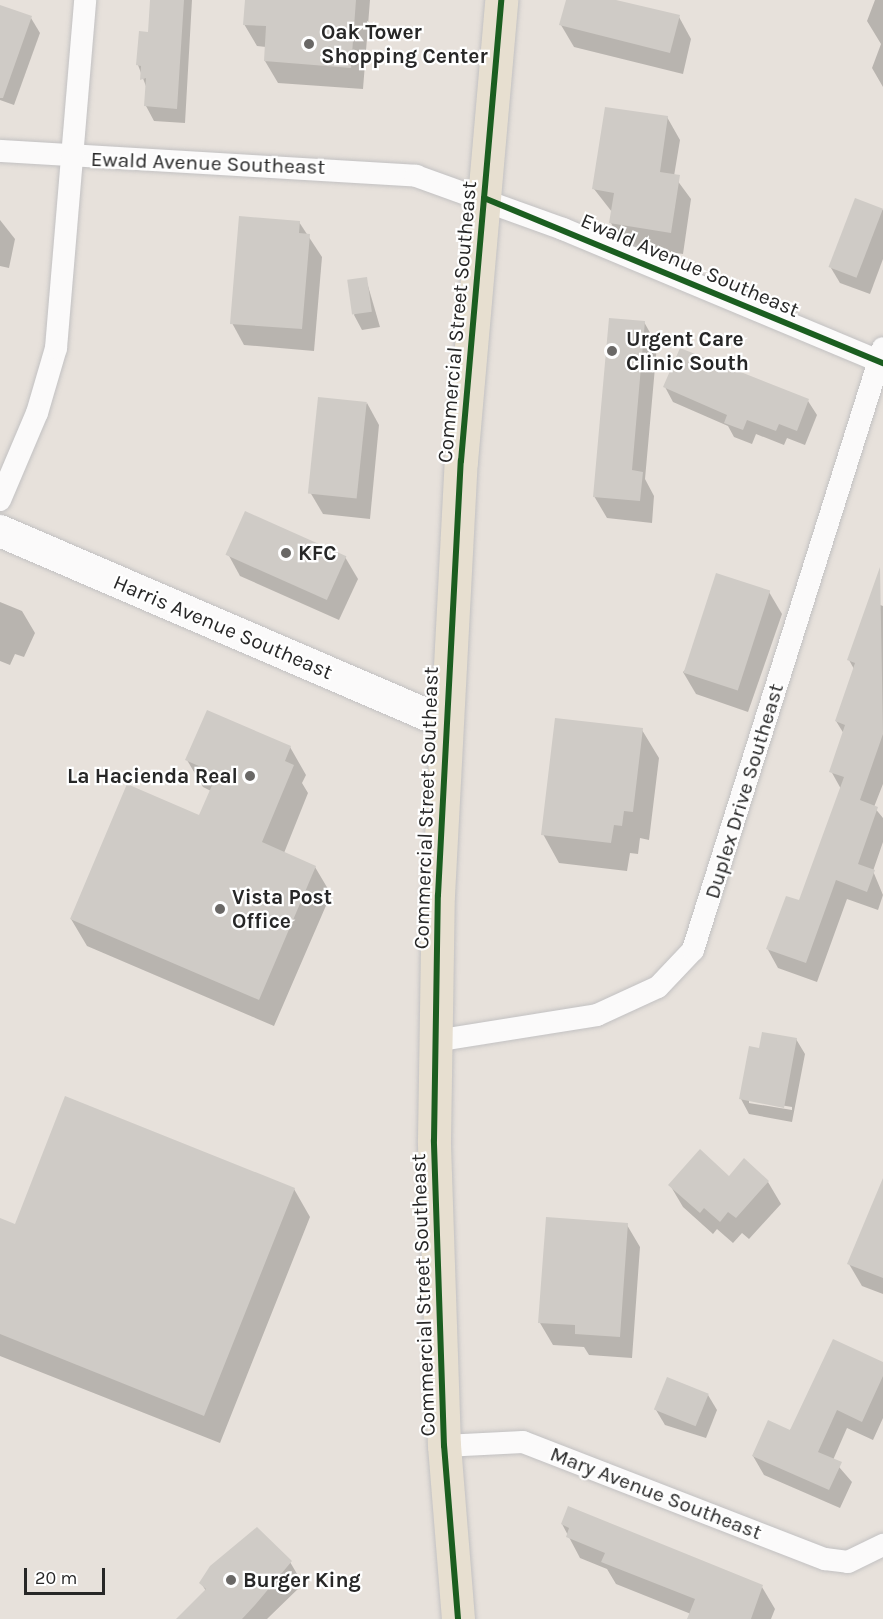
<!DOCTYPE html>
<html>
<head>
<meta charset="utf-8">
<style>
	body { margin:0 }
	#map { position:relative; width:883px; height:1619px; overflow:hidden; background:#e7e1db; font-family:Karla,sans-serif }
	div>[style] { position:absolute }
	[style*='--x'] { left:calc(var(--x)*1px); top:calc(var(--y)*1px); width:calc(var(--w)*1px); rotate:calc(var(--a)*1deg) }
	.shadow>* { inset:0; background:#0003 }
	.building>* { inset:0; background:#cfcbc6; transform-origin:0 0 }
	.roads { filter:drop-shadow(0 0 2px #c2c1c2) drop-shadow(0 0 2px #c2c1c2) }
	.street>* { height:22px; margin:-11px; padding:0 11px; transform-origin:11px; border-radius:11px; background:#fbfafa }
	.secondary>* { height:32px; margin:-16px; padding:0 16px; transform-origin:16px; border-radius:16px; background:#fbfafa }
	.primary>* { height:33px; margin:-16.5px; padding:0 16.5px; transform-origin:16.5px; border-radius:16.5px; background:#e7dfd0 }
	.cycleway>* { height:6px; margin:-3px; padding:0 3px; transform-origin:3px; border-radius:3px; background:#1b5e20 }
	.dots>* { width:16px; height:16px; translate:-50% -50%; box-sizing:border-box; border:3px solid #fff; border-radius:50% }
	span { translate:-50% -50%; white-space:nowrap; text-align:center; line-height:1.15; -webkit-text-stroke:4.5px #fff; paint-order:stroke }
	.poi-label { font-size:21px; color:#272727; font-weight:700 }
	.left { translate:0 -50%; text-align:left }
	.right { translate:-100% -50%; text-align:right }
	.street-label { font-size:21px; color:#272727 }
	.scale { position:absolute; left:24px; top:1568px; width:81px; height:27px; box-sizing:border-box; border:3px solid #272727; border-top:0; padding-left:8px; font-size:18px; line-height:21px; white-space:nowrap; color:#272727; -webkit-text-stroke:4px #fff; paint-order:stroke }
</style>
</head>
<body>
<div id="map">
	<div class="shadow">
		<i style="clip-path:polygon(151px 0,192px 0,185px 123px,154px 121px,146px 106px,147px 89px,138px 65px,150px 33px)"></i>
		<i style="clip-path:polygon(246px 0,370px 0,363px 89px,278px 83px,265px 61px,266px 47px,257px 46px,244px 24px)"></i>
		<i style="clip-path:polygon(567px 0,610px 0,679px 17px,691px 39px,683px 74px,574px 47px,561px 25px)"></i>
		<i style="clip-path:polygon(875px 0,883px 0,883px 87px,872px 68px,881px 44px,867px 21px)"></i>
		<i style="clip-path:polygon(0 6px,31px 18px,40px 33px,14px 105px,0 100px)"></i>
		<i style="clip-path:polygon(667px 117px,680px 140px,674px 176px,691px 199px,683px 254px,623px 245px,611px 223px,612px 212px,594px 189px)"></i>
		<i style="clip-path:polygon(856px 200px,883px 210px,883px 259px,870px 294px,840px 283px,831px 268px)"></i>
		<i style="clip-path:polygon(0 220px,15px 239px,9px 268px,0 266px)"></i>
		<i style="clip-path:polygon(299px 222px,322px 257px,314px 351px,244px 345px,232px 323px)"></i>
		<i style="clip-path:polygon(366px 279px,380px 327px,362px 330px,354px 315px)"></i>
		<i style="clip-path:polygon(644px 322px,657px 345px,645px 479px,654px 496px,652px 523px,607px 518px,594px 496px)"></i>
		<i style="clip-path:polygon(665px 387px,808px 401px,817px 415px,805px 445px,787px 438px,784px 445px,756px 434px,752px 444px,734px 437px,728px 426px,673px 402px)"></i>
		<i style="clip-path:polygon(367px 403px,379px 425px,370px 519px,323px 514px,310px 492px)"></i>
		<i style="clip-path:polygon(228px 554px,345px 557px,358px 579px,339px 620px,240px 576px)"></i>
		<i style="clip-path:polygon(769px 592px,782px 614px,748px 712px,696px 694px,683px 672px)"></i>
		<i style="clip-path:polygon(869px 601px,883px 606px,883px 784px,874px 807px,883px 818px,883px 842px,873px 871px,883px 895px,878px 910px,847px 899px,817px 982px,778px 968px,767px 948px,799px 902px,841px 789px,831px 771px,844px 734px,836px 721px,854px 669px,849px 660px)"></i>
		<i style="clip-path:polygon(0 602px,22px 611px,35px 633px,24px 657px,15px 654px,10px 665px,0 661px)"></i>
		<i style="clip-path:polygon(642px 730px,659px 758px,649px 840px,640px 838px,638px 854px,630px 853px,627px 871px,559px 863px,543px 834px)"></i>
		<i style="clip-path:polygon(290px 747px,306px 775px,302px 783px,308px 793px,284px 853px,315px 867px,331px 894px,274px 1026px,87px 946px,71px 919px,200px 817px,211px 791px,203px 787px,187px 760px)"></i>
		<i style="clip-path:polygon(evenodd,796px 1039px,805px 1054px,792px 1122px,749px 1114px,741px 1099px,760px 1050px,796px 1039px,749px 1100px,792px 1107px,792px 1110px,749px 1103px,749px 1100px)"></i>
		<i style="clip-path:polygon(729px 1178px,768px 1182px,781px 1204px,749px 1239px,742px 1233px,733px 1243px,717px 1229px,713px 1234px,683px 1207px,670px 1185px)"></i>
		<i style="clip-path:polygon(883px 1188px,883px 1294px,862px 1286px,849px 1264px)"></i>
		<i style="clip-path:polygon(294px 1189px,310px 1217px,220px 1443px,0 1356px,0 1220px,15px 1225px)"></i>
		<i style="clip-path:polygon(627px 1225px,640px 1247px,632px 1358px,589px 1355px,584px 1347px,553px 1345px,540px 1323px)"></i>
		<i style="clip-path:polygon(883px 1364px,883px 1418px,873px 1440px,847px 1428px,833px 1460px,852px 1482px,840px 1508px,764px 1475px,753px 1456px)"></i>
		<i style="clip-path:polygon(708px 1395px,717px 1410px,706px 1438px,665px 1425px,656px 1410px)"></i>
		<i style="clip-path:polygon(562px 1524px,762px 1587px,775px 1609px,771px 1619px,689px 1619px,691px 1614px,616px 1584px,607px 1569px,580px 1558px)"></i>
		<i style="clip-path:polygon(290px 1562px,303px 1584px,267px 1619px,193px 1619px,206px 1591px,201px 1583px)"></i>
	</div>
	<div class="building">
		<i style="clip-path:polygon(150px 0,184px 0,177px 109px,144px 106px,146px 78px,140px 80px,141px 66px,136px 65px,139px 31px,148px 32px)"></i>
		<i style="clip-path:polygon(245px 0,356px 0,351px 68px,264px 61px,266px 26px,243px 25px)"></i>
		<i style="clip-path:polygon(566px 0,616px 0,680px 15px,670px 53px,559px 25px)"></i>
		<i style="clip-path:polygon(0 5px,32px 16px,3px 98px,0 98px)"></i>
		<i style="clip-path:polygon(605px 107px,668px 116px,660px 172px,680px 175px,671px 233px,609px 223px,614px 193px,592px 189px)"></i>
		<i style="left:855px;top:198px;width:30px;height:74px;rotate:21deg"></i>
		<i style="clip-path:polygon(239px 216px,300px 221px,299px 233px,310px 234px,302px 329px,230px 324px)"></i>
		<i style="left:367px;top:277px;width:35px;height:20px;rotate:82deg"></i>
		<i style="clip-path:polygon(609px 318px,645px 321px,632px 470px,643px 472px,640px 501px,593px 497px)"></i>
		<i style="clip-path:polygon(680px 348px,809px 399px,797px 431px,779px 424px,776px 431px,747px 420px,743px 430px,724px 423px,727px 415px,663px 387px)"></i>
		<i style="left:318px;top:397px;width:49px;height:97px;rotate:6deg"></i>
		<i style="left:245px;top:511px;width:111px;height:48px;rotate:24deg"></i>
		<i style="clip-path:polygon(880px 567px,883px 734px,860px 800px,878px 807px,858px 864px,875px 870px,867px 892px,836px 880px,806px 963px,766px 949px,786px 896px,799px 900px,844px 777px,829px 772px,845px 725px,835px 721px,855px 663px,847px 660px)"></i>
		<i style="left:716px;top:573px;width:57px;height:105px;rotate:18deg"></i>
		<i style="clip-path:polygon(207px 710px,291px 746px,285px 761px,294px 765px,262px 842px,316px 866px,259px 1000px,70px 919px,127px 784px,199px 815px,217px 774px,185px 760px)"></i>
		<i style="clip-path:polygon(555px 718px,643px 728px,633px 812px,624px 811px,622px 826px,614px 825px,611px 843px,541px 835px)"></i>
		<i style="clip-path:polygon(762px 1032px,797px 1038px,784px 1108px,739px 1099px,749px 1046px,759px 1048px)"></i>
		<i style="clip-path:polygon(65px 1096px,295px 1188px,204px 1416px,0 1334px,0 1218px,15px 1224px)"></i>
		<i style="clip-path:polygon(700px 1149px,729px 1176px,744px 1158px,769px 1181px,736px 1218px,728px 1212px,720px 1222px,704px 1208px,700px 1213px,668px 1185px)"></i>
		<i style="clip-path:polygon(883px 1178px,883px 1278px,847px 1264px)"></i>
		<i style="clip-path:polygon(546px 1217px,628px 1223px,620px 1337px,575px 1334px,575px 1325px,538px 1323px)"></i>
		<i style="clip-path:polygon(833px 1339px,883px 1362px,883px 1376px,862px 1422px,837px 1410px,818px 1452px,842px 1462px,829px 1490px,752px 1456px,768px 1420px,790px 1430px)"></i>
		<i style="left:667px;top:1377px;width:45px;height:35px;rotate:22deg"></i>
		<i style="clip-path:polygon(568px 1506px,763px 1585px,751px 1619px,687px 1619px,695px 1599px,601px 1562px,605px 1553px,566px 1537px,569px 1528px,561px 1524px)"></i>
		<i style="clip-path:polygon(257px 1527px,292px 1561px,255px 1605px,242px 1619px,176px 1619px,206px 1589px,199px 1583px,210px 1566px)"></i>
	</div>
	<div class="roads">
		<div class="street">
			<i style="--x:0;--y:151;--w:417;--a:3.4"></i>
			<i style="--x:416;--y:176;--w:156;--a:19.8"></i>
			<i style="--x:563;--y:229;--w:347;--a:22.7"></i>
			<i style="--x:0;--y:500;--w:95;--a:-67"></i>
			<i style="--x:37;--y:413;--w:68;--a:-73.7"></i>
			<i style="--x:56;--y:348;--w:349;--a:-85.2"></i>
			<i style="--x:435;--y:1041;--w:164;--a:-9.1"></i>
			<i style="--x:597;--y:1015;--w:67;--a:-24.7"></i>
			<i style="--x:658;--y:987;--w:51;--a:-46.6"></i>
			<i style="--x:693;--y:950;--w:631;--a:-72.48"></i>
			<i style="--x:444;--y:1446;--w:79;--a:-2.9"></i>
			<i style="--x:523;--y:1442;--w:324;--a:21.2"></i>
			<i style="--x:825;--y:1559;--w:23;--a:7"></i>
			<i style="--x:848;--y:1562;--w:39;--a:-26"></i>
		</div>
		<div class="secondary">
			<i style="--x:0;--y:531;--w:485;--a:23.3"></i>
		</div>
		<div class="primary">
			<i style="--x:458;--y:1619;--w:174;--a:-94.6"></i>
			<i style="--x:444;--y:1446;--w:306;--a:-91.9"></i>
			<i style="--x:434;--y:1140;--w:245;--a:-89.1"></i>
			<i style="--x:438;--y:895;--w:435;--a:-87"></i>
			<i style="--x:461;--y:461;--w:463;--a:-85"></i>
		</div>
	</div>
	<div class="cycleway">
		<i style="--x:484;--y:198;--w:432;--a:22.5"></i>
		<i style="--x:458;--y:1619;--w:174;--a:-94.6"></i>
		<i style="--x:444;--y:1446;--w:306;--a:-91.9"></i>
		<i style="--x:434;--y:1140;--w:245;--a:-89.1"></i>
		<i style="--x:438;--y:895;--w:435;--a:-87"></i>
		<i style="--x:461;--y:461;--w:463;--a:-85"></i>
	</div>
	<div class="dots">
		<i style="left:309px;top:44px;background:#6a6866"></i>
		<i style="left:612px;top:351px;background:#6a6866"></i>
		<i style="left:286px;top:553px;background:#6a6866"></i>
		<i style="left:250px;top:776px;background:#6a6866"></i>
		<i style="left:220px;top:909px;background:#6a6866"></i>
		<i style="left:231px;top:1580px;background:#6a6866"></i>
	</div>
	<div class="poi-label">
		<span class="left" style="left:321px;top:44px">Oak Tower<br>Shopping Center</span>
		<span class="left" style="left:626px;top:351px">Urgent Care<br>Clinic South</span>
		<span class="left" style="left:298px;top:553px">KFC</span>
		<span class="right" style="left:238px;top:776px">La Hacienda Real</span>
		<span class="left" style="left:232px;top:909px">Vista Post<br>Office</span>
		<span class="left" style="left:243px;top:1580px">Burger King</span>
	</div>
	<div class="street-label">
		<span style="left:208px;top:163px;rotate:2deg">Ewald Avenue Southeast</span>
		<span style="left:690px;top:265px;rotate:23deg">Ewald Avenue Southeast</span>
		<span style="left:457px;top:322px;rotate:-85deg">Commercial Street Southeast</span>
		<span style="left:223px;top:627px;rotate:23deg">Harris Avenue Southeast</span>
		<span style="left:744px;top:791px;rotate:-73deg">Duplex Drive Southeast</span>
		<span style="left:426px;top:808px;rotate:-88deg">Commercial Street Southeast</span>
		<span style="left:423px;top:1295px;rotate:-92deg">Commercial Street Southeast</span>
		<span style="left:656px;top:1493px;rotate:21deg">Mary Avenue Southeast</span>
	</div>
	<div class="scale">20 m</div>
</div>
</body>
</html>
